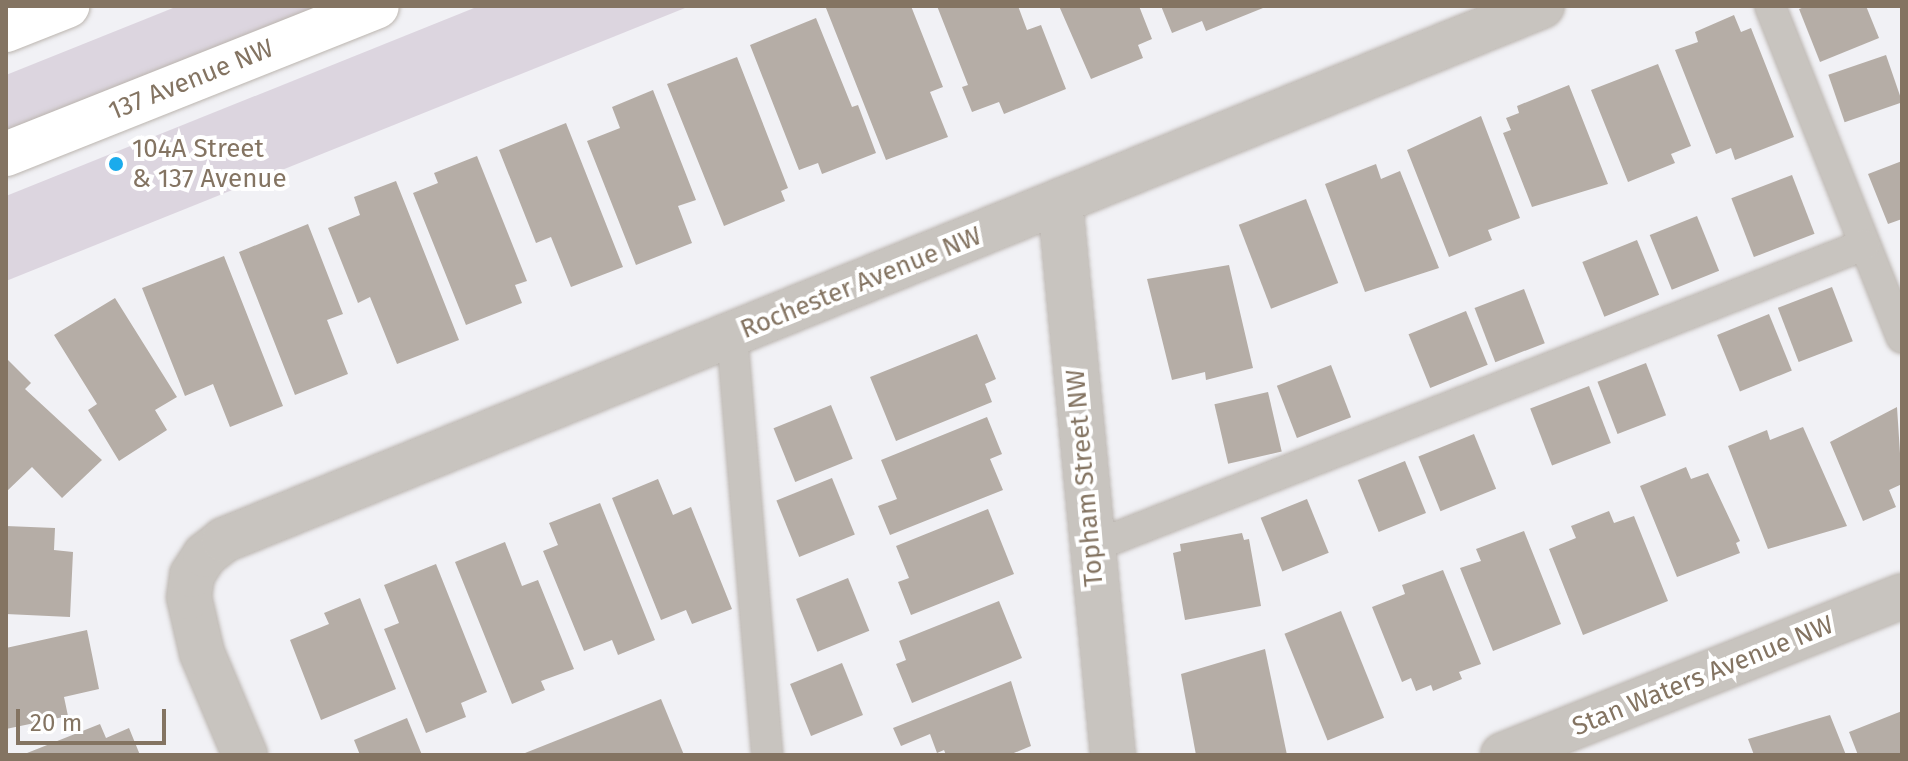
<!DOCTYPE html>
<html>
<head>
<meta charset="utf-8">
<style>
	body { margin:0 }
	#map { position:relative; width:1908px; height:761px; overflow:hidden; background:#f1f1f5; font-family:"Fira Sans",sans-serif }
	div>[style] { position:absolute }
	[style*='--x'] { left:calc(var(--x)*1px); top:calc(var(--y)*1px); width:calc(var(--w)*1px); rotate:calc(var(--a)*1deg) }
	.green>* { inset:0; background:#dcd5df }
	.building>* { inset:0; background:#b5ada6; transform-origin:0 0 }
	.roads { filter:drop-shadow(0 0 2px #bbb5af) drop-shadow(0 0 2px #bbb5af) }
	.lane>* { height:30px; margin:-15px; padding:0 15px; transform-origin:15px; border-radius:15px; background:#c8c4bf }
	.street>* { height:44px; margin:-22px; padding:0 22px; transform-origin:22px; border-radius:22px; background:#c8c4bf }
	.secondary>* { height:44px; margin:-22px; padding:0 22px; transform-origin:22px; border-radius:22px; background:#fff }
	.dots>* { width:22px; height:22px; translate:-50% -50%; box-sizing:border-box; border:4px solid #fff; border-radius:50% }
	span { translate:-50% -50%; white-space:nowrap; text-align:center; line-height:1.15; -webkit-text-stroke:8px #fff; paint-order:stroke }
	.street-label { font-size:26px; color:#847462 }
	.poi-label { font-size:26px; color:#847462 }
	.left { translate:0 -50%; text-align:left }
	.frame { position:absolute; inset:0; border:8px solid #847462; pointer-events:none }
	.scale { position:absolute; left:16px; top:709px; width:150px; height:36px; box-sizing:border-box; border:4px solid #847462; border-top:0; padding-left:10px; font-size:24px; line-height:28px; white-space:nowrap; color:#847462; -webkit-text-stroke:6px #fff; paint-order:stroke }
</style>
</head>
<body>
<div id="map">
	<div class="green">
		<i style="clip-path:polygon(178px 6px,323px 6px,6px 133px,6px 75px)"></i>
		<i style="clip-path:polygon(479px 6px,690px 6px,6px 281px,6px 196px)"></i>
	</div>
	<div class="building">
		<i style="clip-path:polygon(831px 6px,911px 6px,943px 87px,930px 92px,948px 137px,886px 160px,826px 8px)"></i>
		<i style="clip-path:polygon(937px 6px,1018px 6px,1027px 30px,1041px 25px,1066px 89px,1004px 114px,999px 102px,972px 112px,962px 87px,968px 85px)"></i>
		<i style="clip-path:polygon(1059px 6px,1139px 6px,1152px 39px,1138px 45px,1143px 58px,1091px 79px)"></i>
		<i style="clip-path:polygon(1161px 6px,1262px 6px,1263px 8px,1206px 31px,1202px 21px,1172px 33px)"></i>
		<i style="clip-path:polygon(1807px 6px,1866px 6px,1879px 38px,1820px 62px,1799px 9px)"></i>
		<i style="clip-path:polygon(1734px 15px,1741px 32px,1751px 28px,1794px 137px,1735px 160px,1731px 148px,1716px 154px,1675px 50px,1698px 42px,1695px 32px)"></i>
		<i style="clip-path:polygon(816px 18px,852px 107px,858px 105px,876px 153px,822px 174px,818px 163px,799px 170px,750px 45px)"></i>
		<i style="left:1886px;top:55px;width:50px;height:61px;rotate:71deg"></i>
		<i style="clip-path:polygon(737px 57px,788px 188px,781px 191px,785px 201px,724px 226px,667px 84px)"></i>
		<i style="clip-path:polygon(1658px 64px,1691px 146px,1671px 154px,1675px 163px,1628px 182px,1591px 90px)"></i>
		<i style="clip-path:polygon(1569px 85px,1608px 184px,1532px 207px,1503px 133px,1511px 130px,1506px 118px,1519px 113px,1517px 106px)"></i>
		<i style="clip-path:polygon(653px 90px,696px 200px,678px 206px,692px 243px,636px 265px,587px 141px,620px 128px,612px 107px)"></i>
		<i style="clip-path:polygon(1481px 116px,1520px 218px,1488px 230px,1492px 240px,1449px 257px,1407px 150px)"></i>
		<i style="clip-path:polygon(566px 123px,623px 267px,571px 287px,551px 237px,536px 243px,499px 150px)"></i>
		<i style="clip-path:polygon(477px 156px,527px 281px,515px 285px,522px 303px,466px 325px,413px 193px,438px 183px,434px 173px)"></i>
		<i style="clip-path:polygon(1902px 161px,1902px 219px,1888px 224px,1868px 174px)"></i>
		<i style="clip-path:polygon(1376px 164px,1381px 179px,1400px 171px,1439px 268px,1365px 292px,1325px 184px)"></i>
		<i style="left:1792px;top:175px;width:63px;height:65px;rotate:69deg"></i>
		<i style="clip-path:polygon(396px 181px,459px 340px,397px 364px,370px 297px,358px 303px,328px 228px,360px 215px,354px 197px)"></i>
		<i style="left:1306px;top:199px;width:90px;height:72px;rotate:69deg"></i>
		<i style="left:1697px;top:216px;width:59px;height:51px;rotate:68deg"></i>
		<i style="clip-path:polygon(308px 224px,343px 314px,327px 320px,348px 374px,295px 395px,239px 252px)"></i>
		<i style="left:1637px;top:240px;width:59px;height:59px;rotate:68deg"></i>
		<i style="clip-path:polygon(224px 256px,283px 406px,230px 427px,213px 384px,185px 396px,142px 288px)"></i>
		<i style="clip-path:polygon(1229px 265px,1253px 368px,1206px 380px,1205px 372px,1172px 380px,1147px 279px)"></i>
		<i style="left:1832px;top:287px;width:58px;height:58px;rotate:69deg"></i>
		<i style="left:1524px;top:289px;width:58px;height:53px;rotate:69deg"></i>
		<i style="clip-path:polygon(115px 298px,177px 397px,155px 410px,167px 430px,119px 461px,88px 410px,97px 404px,54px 335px)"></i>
		<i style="left:1466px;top:311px;width:58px;height:62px;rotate:68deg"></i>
		<i style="left:1769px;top:314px;width:61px;height:56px;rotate:68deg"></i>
		<i style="clip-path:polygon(977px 334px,996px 379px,985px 384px,992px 402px,896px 441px,870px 377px)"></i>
		<i style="clip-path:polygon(6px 358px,31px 383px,25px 389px,102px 460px,62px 498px,32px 467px,6px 492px)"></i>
		<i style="left:1646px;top:363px;width:56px;height:52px;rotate:69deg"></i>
		<i style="left:1331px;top:365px;width:56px;height:58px;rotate:69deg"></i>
		<i style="left:1589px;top:386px;width:61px;height:63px;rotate:69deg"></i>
		<i style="left:1268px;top:392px;width:61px;height:55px;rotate:77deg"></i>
		<i style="left:831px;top:405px;width:58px;height:62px;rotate:68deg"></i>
		<i style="clip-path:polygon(1897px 407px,1902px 484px,1889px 490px,1896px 507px,1863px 521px,1830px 442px)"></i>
		<i style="clip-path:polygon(987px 417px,1002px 454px,990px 459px,1003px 490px,890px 535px,878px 506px,897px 499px,881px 460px)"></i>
		<i style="clip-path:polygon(1803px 427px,1847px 526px,1768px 549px,1728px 446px,1767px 430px,1770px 440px)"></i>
		<i style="left:1474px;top:434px;width:59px;height:60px;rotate:68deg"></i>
		<i style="left:1405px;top:461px;width:56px;height:51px;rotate:68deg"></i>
		<i style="clip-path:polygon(1686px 467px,1691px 479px,1708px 473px,1740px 541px,1736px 543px,1740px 553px,1677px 577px,1640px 486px)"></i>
		<i style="left:832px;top:478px;width:61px;height:60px;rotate:68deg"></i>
		<i style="clip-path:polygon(658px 479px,673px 515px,691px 507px,732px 609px,692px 624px,686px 610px,661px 620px,612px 498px)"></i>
		<i style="left:1307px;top:499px;width:58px;height:50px;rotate:68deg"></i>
		<i style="clip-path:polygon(600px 503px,655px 640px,618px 655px,612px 640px,584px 651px,543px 551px,558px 545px,549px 523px)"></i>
		<i style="clip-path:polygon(988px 509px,1014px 574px,911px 615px,898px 582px,909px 578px,896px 546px)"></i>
		<i style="clip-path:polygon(1609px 511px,1614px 523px,1634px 516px,1668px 601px,1583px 635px,1549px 549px,1576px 538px,1571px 526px)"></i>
		<i style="clip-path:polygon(6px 526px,55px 528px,54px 550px,73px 552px,70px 617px,6px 614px)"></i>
		<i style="clip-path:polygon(1524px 531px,1561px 624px,1493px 651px,1460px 568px,1481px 561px,1476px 549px)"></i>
		<i style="clip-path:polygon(1242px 533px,1244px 540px,1249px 539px,1261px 606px,1185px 620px,1173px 553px,1181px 551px,1180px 544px)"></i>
		<i style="clip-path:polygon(505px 542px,522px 586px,538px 580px,574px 669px,541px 681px,545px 690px,512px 704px,455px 562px)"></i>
		<i style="clip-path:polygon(436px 564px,487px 692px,461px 703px,466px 717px,426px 733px,384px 629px,399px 623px,384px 585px)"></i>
		<i style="clip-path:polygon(1443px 570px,1481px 664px,1459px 672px,1462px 679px,1433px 691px,1431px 685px,1416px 691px,1411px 678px,1402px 682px,1372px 607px,1405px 594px,1402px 585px)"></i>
		<i style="left:848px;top:578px;width:57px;height:56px;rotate:68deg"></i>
		<i style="clip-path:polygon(360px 598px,396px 689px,321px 720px,290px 640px,329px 624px,324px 613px)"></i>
		<i style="clip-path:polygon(999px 601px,1022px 658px,912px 703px,896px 664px,906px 660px,899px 641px)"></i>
		<i style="left:1341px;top:611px;width:115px;height:61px;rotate:68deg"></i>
		<i style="clip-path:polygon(87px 630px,99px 689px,64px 697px,68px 716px,6px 729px,6px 648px)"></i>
		<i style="clip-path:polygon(1265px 649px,1287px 755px,1196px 755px,1181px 674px)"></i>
		<i style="left:842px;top:663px;width:56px;height:56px;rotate:68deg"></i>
		<i style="clip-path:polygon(1011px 681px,1031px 746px,1009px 755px,946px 755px,944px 750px,937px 753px,930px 734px,901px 746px,893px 728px)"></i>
		<i style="clip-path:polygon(661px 699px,684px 755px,520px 755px)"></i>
		<i style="clip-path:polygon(1902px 711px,1902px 755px,1858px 755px,1849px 732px)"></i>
		<i style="clip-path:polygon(1830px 715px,1846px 755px,1754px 755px,1748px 739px)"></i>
		<i style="clip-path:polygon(407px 718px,422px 755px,360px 755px,354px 740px)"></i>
		<i style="clip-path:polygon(100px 724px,106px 738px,129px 728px,140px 755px,22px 755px)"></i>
	</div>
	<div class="roads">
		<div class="lane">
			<i style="--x:1770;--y:6;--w:357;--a:68.3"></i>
			<i style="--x:732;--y:335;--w:421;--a:85.2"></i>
			<i style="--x:1092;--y:547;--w:829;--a:-21.37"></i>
		</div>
		<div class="street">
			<i style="--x:1060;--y:201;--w:557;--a:84.54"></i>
			<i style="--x:245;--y:755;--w:111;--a:-112.9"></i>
			<i style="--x:202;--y:653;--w:57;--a:-103.1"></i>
			<i style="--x:189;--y:597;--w:22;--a:-82"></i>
			<i style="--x:192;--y:575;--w:24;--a:-57"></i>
			<i style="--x:205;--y:555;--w:24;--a:-38"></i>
			<i style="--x:224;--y:540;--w:1422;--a:-22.06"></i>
			<i style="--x:1503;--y:755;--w:430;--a:-21.7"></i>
		</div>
		<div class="secondary">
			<i style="--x:6;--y:30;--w:66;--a:-21.5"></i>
			<i style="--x:6;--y:154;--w:399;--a:-21.7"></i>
		</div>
	</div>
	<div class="dots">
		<i style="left:116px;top:164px;background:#1aabec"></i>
	</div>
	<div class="street-label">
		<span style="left:191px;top:80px;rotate:-22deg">137 Avenue NW</span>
		<span style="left:861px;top:283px;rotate:-22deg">Rochester Avenue NW</span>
		<span style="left:1085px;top:478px;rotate:-95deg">Topham Street NW</span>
		<span style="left:1703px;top:676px;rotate:-22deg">Stan Waters Avenue NW</span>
	</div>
	<div class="poi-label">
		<span class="left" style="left:132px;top:164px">104A Street<br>&amp; 137 Avenue</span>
	</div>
	<div class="frame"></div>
	<div class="scale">20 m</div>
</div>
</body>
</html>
